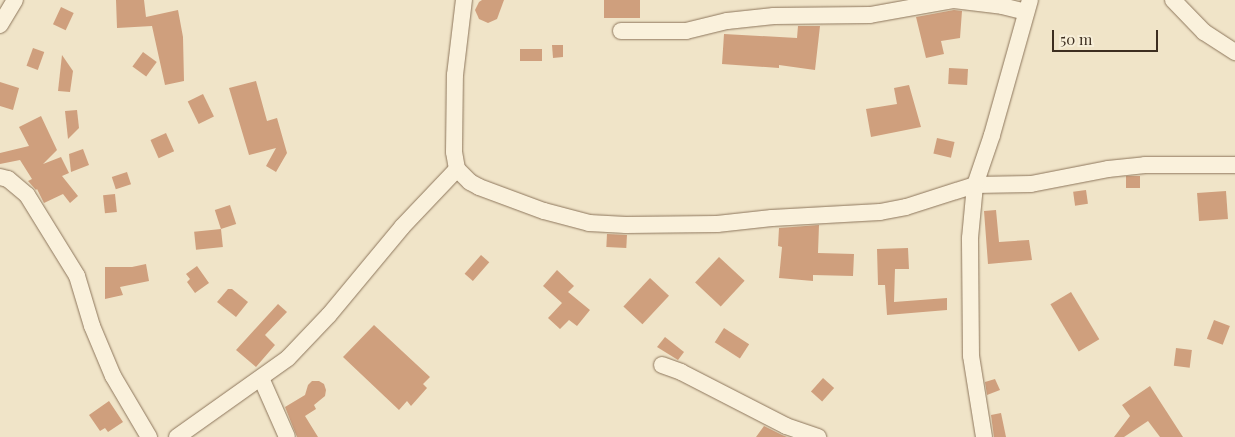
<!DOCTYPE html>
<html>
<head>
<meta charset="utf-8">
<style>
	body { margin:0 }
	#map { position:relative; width:1235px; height:437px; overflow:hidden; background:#f0e4c8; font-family:"Playfair Display",serif }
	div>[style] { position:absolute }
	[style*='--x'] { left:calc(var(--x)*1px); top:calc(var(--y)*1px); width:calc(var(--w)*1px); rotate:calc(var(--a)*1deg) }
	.building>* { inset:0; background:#cf9f7d; transform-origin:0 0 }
	.roads { filter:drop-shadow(0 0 1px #8d765c) drop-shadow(0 0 1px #8d765c) }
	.minor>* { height:16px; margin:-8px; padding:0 8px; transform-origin:8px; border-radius:8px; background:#faf1dc }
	span { translate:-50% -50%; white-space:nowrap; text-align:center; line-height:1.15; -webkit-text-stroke:4.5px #f7eed8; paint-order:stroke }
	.scale { position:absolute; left:1052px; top:30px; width:106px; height:22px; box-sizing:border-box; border:2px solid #3d2e20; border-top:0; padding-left:6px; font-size:15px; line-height:18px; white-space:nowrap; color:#3d2e20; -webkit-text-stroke:4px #f7eed8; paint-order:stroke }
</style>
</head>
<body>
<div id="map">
	<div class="building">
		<i style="clip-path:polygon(116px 0,144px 0,146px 17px,178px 10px,183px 37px,184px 81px,165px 85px,152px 26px,117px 28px)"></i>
		<i style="clip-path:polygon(482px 0,504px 0,497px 19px,488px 23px,479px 19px,475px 10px,479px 2px)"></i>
		<i style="left:604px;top:0;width:36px;height:18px"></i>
		<i style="left:61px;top:7px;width:14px;height:19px;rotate:25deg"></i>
		<i style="clip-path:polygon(954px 10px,962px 11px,960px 38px,941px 41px,944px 54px,926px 58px,916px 17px)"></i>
		<i style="clip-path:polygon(798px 26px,820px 26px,815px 70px,779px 65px,779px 68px,722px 64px,724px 34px,797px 38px)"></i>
		<i style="clip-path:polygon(552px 45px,563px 45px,563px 57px,553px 58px)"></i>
		<i style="left:33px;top:48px;width:12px;height:19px;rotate:20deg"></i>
		<i style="left:520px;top:49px;width:22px;height:12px"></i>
		<i style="left:143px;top:52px;width:17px;height:18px;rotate:36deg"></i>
		<i style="clip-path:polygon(62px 55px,73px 71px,70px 92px,58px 91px)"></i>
		<i style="left:949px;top:68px;width:19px;height:16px;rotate:3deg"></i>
		<i style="clip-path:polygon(256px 81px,267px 121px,277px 118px,287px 153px,276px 172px,266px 166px,276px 148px,249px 155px,229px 88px)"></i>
		<i style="clip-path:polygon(0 82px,19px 88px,13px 110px,0 106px)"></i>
		<i style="clip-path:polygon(909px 85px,921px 127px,871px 137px,866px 109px,897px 104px,894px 88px)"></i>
		<i style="left:203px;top:94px;width:25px;height:17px;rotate:64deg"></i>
		<i style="clip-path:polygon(77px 110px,79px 128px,68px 139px,65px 111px)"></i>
		<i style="clip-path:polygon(41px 116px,57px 150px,43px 164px,61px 157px,69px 173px,62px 176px,78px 196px,70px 203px,63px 194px,44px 203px,37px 189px,36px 190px,28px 181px,32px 179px,20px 160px,0 164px,0 153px,29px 146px,19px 127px)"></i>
		<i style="left:166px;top:133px;width:20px;height:17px;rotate:66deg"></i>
		<i style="left:937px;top:138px;width:18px;height:16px;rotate:13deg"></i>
		<i style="clip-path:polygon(83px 149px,89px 165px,71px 172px,69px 154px)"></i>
		<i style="left:127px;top:172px;width:13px;height:16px;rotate:72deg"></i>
		<i style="left:1140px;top:176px;width:12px;height:14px;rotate:90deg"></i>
		<i style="left:1086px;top:190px;width:14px;height:13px;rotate:82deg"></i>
		<i style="left:1226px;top:191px;width:28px;height:29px;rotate:86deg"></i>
		<i style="left:115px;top:194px;width:18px;height:12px;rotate:84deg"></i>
		<i style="left:230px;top:205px;width:20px;height:16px;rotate:72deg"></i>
		<i style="clip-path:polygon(996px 210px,999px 242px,1029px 240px,1032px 260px,988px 264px,984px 211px)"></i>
		<i style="clip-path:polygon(819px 225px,818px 253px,854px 254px,853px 276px,813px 275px,813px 281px,779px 278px,782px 247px,778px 246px,779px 228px)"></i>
		<i style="left:221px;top:229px;width:18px;height:27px;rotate:84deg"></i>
		<i style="left:607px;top:234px;width:20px;height:13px;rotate:3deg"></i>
		<i style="clip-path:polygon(908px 248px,909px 269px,895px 269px,894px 302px,947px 298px,947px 310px,887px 315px,885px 285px,878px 285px,877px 249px)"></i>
		<i style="left:481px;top:255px;width:11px;height:25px;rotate:41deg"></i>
		<i style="left:719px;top:257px;width:35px;height:35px;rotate:43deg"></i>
		<i style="clip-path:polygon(146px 264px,149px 281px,120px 287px,123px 295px,105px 299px,105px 267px,132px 267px)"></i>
		<i style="clip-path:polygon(197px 266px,209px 283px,195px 293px,187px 282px,190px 279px,186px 274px)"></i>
		<i style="clip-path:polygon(557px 270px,574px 286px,568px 292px,590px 310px,577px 326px,569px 320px,560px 329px,548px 318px,562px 303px,543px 286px)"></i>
		<i style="left:650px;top:278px;width:26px;height:39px;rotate:43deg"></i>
		<i style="clip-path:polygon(228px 289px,232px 289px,248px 302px,236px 317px,217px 302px)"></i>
		<i style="left:1071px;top:292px;width:55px;height:24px;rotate:59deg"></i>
		<i style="clip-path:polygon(278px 304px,287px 312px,265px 335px,275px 345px,256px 367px,236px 350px)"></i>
		<i style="left:1214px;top:320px;width:17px;height:20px;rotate:21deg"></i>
		<i style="clip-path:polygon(374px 325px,430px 377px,423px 384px,427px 388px,411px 406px,407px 401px,399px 410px,343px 357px)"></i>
		<i style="left:724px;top:328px;width:30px;height:17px;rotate:33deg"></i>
		<i style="clip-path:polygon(665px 337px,684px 352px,678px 360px,657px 347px)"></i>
		<i style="left:1176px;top:348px;width:16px;height:18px;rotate:7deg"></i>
		<i style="left:823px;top:378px;width:15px;height:18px;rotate:42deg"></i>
		<i style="clip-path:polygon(995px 379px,1000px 390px,987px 395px,985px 382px)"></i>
		<i style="clip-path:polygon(312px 381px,319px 381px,324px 384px,326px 390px,325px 396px,314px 405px,316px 409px,305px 416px,318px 437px,297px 437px,285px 407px,305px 395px,308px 385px)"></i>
		<i style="clip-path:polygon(1150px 386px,1183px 437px,1160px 437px,1148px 421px,1124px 437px,1114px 437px,1130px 416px,1122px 405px)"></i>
		<i style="clip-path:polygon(109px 401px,123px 422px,108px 432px,105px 428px,100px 431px,89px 415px)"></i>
		<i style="clip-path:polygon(1001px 413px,1006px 437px,994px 437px,991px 415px)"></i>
		<i style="clip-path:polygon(764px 426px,782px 435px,787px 437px,756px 437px)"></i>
	</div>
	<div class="roads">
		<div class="minor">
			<i style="--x:954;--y:0;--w:48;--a:7.1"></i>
			<i style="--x:1002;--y:6;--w:25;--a:14"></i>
			<i style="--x:1173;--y:0;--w:45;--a:45.9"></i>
			<i style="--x:1204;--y:32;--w:37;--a:33"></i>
			<i style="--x:0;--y:25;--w:29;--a:-59"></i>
			<i style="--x:621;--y:31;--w:65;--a:0"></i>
			<i style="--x:686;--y:31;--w:42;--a:-13.7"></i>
			<i style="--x:727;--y:21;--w:47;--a:-6.1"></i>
			<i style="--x:774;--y:16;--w:96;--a:-0.6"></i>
			<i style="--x:870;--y:15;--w:84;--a:-10.2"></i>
			<i style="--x:457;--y:169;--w:18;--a:45"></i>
			<i style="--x:470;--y:182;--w:10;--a:29"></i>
			<i style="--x:479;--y:187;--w:69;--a:20.3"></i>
			<i style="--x:544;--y:211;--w:47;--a:14.9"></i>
			<i style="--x:589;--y:223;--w:37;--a:3"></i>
			<i style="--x:626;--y:225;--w:91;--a:-0.6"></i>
			<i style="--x:717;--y:224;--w:55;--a:-6.2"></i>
			<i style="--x:772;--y:218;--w:108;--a:-3.2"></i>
			<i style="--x:880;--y:212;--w:26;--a:-11"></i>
			<i style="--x:906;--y:207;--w:72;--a:-17.7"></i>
			<i style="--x:975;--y:185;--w:56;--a:-1"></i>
			<i style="--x:1031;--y:184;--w:78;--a:-11"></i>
			<i style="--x:1108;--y:169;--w:37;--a:-6"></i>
			<i style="--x:1145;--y:165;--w:90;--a:0"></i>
			<i style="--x:0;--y:177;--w:8;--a:14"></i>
			<i style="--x:8;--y:179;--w:25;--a:40"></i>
			<i style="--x:27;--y:195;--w:95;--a:58.3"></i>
			<i style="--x:77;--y:276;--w:52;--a:73.3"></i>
			<i style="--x:92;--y:326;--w:54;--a:67.2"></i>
			<i style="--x:113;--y:376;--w:71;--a:59.5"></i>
			<i style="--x:662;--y:365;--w:20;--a:20"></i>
			<i style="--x:681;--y:372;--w:118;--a:27.2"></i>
			<i style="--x:786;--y:426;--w:34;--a:19"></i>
			<i style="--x:261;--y:378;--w:64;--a:66.2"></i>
			<i style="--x:177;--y:437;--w:136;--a:-35.4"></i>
			<i style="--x:288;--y:358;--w:59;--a:-46.4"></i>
			<i style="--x:329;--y:315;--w:114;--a:-50.3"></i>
			<i style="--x:402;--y:227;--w:80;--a:-46.5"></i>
			<i style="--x:457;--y:169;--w:17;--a:-100"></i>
			<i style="--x:454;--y:152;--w:77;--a:-89.3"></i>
			<i style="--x:455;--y:75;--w:76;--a:-83.2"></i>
			<i style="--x:984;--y:437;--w:82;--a:-99.1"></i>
			<i style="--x:971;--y:356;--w:118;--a:-90.5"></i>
			<i style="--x:970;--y:238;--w:53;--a:-84.6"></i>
			<i style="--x:975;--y:185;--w:53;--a:-71.2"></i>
			<i style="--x:992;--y:135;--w:140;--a:-74.3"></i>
		</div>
	</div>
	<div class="scale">50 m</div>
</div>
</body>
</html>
